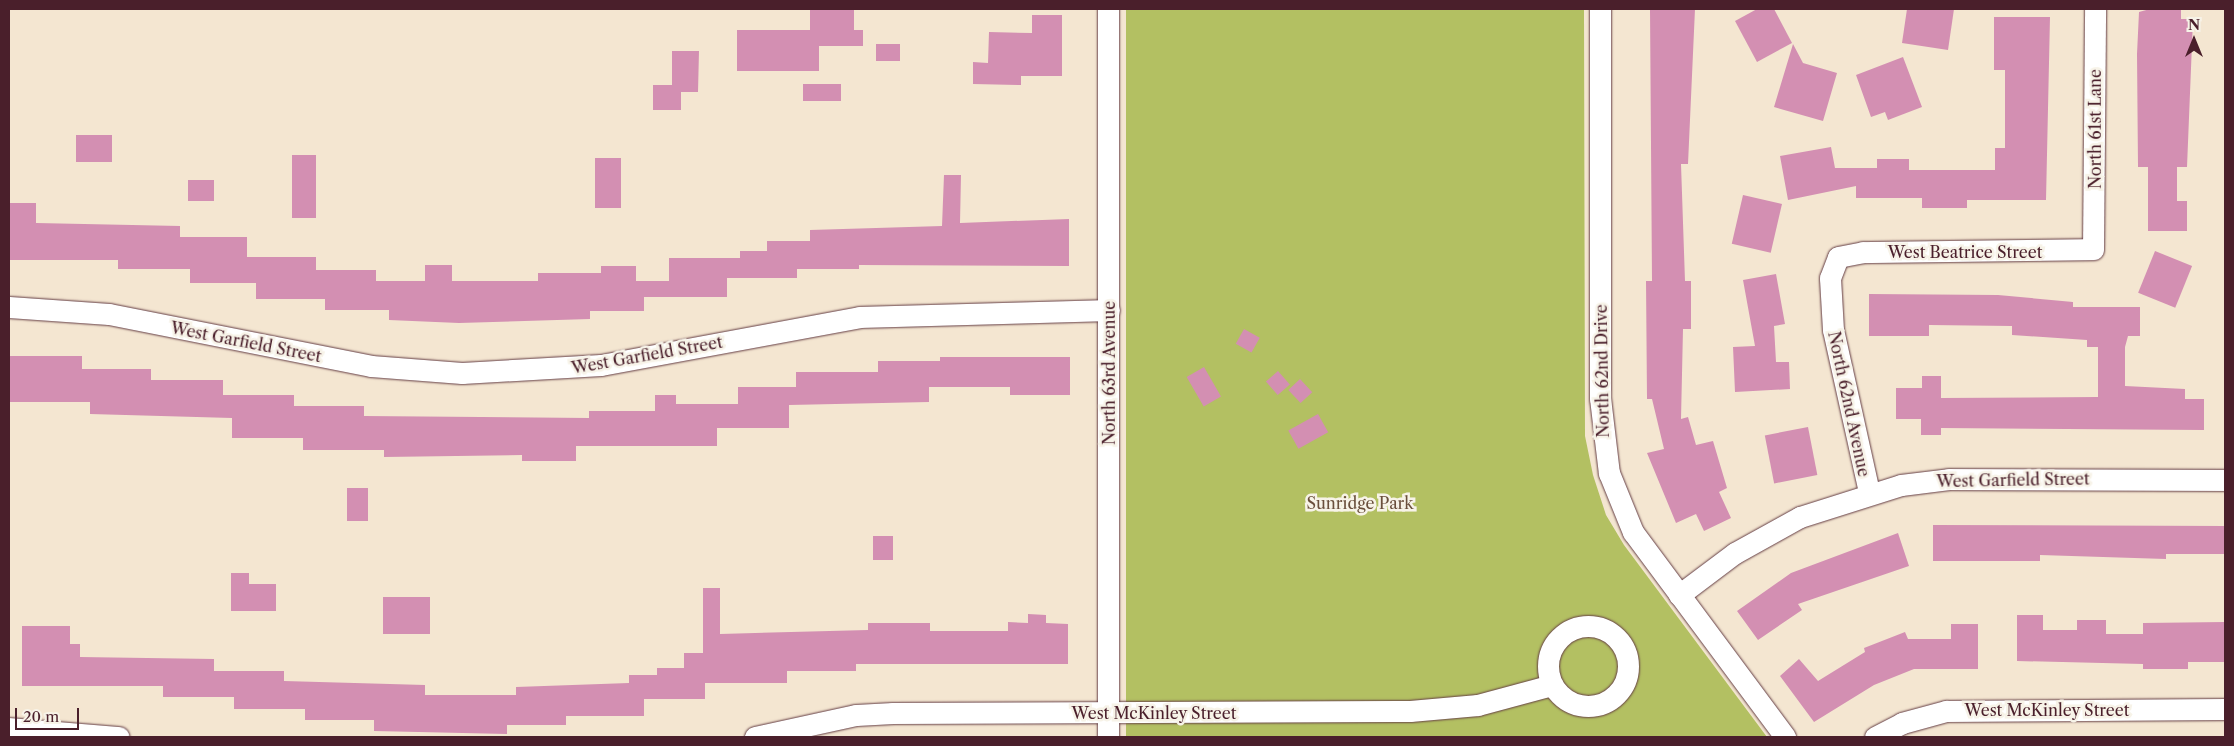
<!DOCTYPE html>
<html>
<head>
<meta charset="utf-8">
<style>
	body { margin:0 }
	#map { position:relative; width:2234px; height:746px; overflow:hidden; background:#f4e6d1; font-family:"Libre Caslon Text",serif }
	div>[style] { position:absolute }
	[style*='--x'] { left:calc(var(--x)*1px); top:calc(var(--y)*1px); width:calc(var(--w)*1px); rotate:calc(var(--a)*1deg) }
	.green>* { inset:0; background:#b3c062 }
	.building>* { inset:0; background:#d38fb2; transform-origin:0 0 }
	.roads { filter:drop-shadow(0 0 1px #643d44) drop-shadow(0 0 1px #643d44) }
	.minor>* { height:21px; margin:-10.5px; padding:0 10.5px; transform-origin:10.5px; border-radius:10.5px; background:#fff }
	.minor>.ring { margin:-10.5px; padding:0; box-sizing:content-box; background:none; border:21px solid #fff; border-radius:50% }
	span { translate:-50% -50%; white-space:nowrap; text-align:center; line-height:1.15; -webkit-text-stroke:5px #f7f3e8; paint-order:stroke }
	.street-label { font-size:16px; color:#4a1f2b }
	.park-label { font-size:16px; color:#6a4f3c }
	.frame { position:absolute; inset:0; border:10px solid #4a1f2b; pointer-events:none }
	.north { position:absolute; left:2169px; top:15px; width:50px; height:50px; -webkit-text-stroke:4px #f7f3e8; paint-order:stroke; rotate:0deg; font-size:14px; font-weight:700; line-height:20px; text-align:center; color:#4a1f2b }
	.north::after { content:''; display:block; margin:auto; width:18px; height:22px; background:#4a1f2b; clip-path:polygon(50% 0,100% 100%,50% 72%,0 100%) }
	.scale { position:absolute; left:15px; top:708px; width:64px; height:22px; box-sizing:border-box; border:2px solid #4a1f2b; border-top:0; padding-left:6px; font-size:15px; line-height:18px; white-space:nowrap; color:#4a1f2b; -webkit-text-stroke:4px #f7f3e8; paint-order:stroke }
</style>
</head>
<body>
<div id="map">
	<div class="green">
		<i style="clip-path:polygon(1126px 9px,1584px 9px,1585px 436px,1593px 475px,1606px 515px,1624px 545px,1767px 737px,1126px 737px)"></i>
	</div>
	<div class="building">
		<i style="clip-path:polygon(810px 9px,854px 9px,854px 30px,863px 30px,863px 46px,819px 46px,819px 71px,737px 71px,737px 30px,810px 30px)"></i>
		<i style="clip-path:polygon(1650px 9px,1695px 9px,1688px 164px,1681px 164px,1685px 281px,1691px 281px,1691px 329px,1683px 329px,1681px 419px,1688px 417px,1696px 445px,1713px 441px,1727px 488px,1719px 492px,1731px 518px,1704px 531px,1696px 514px,1676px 523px,1647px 453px,1664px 449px,1652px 399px,1647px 399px,1646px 281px,1652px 281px)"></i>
		<i style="clip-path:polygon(1757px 9px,1774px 9px,1792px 43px,1757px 62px,1735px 21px)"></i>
		<i style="clip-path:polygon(1907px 9px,1954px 9px,1948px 50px,1902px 43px)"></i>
		<i style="clip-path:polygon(2150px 9px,2181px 9px,2181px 19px,2193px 19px,2187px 167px,2177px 167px,2177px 201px,2187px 201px,2187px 231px,2148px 231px,2148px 167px,2138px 167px,2137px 54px,2139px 12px)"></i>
		<i style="clip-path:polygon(1032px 15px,1062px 15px,1062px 76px,1021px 76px,1021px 85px,973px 84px,973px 62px,988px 63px,989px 32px,1032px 33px)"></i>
		<i style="clip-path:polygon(1994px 17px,2050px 17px,2046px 200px,1967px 200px,1967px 208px,1922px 208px,1922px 198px,1856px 198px,1856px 186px,1788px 200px,1780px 156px,1831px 147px,1835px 168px,1877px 168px,1877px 159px,1909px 159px,1909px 170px,1995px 170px,1995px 148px,2005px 148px,2005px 70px,1994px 70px)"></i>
		<i style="left:876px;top:44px;width:24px;height:17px"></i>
		<i style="clip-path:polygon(1793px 44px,1803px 63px,1837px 73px,1823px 121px,1774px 107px)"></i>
		<i style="clip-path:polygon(672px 51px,699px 51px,698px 92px,681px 92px,681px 110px,653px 110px,653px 85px,672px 85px)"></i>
		<i style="clip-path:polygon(1903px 57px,1922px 107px,1888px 120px,1885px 112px,1871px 117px,1856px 75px)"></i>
		<i style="left:803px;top:84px;width:38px;height:17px"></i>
		<i style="left:76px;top:135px;width:36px;height:27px"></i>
		<i style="left:292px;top:155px;width:24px;height:63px"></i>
		<i style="left:595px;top:158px;width:26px;height:50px"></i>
		<i style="clip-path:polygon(944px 175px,961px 175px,960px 223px,1069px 219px,1069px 266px,859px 265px,859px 269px,797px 269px,797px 278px,727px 278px,727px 297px,644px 297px,644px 311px,590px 311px,590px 319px,459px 323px,389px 320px,389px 310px,325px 310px,325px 299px,256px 299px,256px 283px,190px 283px,190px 269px,118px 269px,118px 260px,9px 260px,9px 203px,36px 203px,36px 223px,180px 226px,180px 237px,247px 237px,247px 257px,316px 257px,316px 270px,376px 270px,376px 281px,425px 281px,425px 265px,452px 265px,452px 281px,538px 281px,538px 273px,601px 273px,601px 266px,636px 266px,636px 281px,669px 281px,669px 258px,740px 258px,740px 251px,767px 251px,767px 241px,810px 241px,810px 230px,942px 226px)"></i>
		<i style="left:188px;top:180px;width:26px;height:21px"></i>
		<i style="left:1743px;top:195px;width:40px;height:50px;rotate:13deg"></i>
		<i style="left:2155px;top:251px;width:40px;height:45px;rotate:22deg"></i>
		<i style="clip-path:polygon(1776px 274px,1785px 324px,1774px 326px,1776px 362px,1789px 362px,1790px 389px,1735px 392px,1733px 347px,1755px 346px,1743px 280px)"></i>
		<i style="clip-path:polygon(1869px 294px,1998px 295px,2073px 302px,2073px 307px,2140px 307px,2140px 336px,2128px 336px,2125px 347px,2125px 386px,2185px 389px,2185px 399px,2204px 399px,2204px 430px,1941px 428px,1941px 435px,1921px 435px,1921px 419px,1896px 419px,1896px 388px,1922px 388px,1922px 376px,1941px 376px,1941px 398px,2098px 397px,2098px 347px,2087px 347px,2087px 340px,2012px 335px,2012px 326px,1929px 325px,1929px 336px,1869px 336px)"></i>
		<i style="left:1244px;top:329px;width:18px;height:17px;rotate:29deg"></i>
		<i style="clip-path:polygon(9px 356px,82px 356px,82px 369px,151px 369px,151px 380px,223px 380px,223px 395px,294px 395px,294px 406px,364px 406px,364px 416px,589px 418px,589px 411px,655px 411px,655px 395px,676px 395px,676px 404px,738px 404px,738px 387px,796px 387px,796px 372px,878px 372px,878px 361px,940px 361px,940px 357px,1070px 357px,1070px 395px,1010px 395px,1010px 387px,929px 387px,929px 402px,789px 405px,789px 428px,717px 428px,717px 446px,576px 446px,576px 461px,522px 461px,522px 455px,384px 457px,384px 450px,303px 450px,303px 438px,232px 438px,232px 418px,90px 414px,90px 402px,9px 402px)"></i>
		<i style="left:1204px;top:367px;width:34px;height:20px;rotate:60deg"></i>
		<i style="left:1278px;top:371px;width:18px;height:16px;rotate:49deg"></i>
		<i style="left:1300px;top:379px;width:18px;height:16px;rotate:47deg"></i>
		<i style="left:1318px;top:414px;width:21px;height:34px;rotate:61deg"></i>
		<i style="left:1808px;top:427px;width:49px;height:44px;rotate:79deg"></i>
		<i style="left:347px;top:488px;width:21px;height:33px"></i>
		<i style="clip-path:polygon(1933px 525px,2225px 526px,2225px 554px,2166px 554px,2166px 559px,2040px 555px,2040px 561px,1933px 561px)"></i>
		<i style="clip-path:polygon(1898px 533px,1909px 566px,1798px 604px,1802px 610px,1758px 640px,1737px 611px,1791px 573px)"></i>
		<i style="left:873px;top:536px;width:20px;height:24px"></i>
		<i style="clip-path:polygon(231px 573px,249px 573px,249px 584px,276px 584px,276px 611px,231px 611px)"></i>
		<i style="clip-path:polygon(703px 588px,720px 588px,720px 634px,868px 630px,868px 623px,930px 623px,930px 631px,1008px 631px,1008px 622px,1028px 623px,1028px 614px,1046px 615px,1046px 623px,1068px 624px,1068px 664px,856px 664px,856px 671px,787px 671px,787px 683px,705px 683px,705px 699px,644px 699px,644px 716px,566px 716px,566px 725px,507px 725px,507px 734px,374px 731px,374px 720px,305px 720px,305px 709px,234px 709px,234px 697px,163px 697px,163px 686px,22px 686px,22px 626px,70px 626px,70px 644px,80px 644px,80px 657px,214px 659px,214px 671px,284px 671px,284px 681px,425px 685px,425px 695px,516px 695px,516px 687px,629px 683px,629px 675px,657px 675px,657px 668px,684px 668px,684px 653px,703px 653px)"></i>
		<i style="left:383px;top:597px;width:47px;height:37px"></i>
		<i style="clip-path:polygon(2017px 615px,2043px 615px,2043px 630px,2077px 630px,2077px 620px,2106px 620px,2106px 634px,2143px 634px,2143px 623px,2225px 622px,2225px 662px,2188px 662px,2188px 669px,2143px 669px,2143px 664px,2017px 661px)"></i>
		<i style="clip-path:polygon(1951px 624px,1978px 624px,1978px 669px,1914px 669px,1874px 685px,1814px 722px,1780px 676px,1799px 659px,1818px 681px,1865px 652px,1864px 648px,1905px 632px,1908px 639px,1951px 639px)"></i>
	</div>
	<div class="roads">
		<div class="minor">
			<i style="--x:1108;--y:9;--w:728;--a:90"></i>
			<i style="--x:1600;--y:9;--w:389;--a:90"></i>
			<i style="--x:1600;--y:398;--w:76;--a:83.2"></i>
			<i style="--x:1609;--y:473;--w:64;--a:67.9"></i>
			<i style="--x:1633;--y:532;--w:255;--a:53.4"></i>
			<i style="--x:9;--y:307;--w:100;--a:4"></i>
			<i style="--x:109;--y:314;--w:267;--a:11.2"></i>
			<i style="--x:371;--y:366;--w:91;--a:4.4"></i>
			<i style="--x:462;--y:373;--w:139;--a:-3.3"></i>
			<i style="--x:601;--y:365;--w:263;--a:-10.5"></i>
			<i style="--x:860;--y:317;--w:249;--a:-1.6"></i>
			<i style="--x:1869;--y:492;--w:166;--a:-102.5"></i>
			<i style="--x:1833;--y:330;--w:52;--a:-93.3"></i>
			<i style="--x:1830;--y:278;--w:22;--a:-69"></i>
			<i style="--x:1838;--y:257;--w:25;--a:-11"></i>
			<i style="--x:1863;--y:252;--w:230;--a:-0.7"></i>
			<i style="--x:2093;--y:249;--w:240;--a:-89.5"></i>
			<i style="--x:1679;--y:595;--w:70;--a:-36.9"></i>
			<i style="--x:1735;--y:553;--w:74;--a:-29"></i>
			<i style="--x:1800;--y:517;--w:106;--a:-17.6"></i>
			<i style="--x:1901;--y:485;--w:48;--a:-7.1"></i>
			<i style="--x:1949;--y:479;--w:276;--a:0.2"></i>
			<i class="ring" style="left:1548px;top:626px;width:59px;height:59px"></i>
			<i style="--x:9;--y:728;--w:110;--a:4.7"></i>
			<i style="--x:755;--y:737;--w:103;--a:-12.3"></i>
			<i style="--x:856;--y:715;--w:37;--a:-3"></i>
			<i style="--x:893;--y:713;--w:517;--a:-0.22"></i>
			<i style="--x:1410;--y:711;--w:68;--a:-5"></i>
			<i style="--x:1478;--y:705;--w:77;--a:-15.1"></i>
			<i style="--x:1875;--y:737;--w:30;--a:-27"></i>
			<i style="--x:1902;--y:723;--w:46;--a:-15.3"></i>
			<i style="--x:1946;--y:711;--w:279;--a:-0.4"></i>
		</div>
	</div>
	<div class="street-label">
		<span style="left:2095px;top:129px;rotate:-90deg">North 61st Lane</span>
		<span style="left:1965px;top:252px">West Beatrice Street</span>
		<span style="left:246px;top:342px;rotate:11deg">West Garfield Street</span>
		<span style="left:647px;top:355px;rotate:-10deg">West Garfield Street</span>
		<span style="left:1602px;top:371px;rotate:-91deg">North 62nd Drive</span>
		<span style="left:1109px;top:373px;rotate:-90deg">North 63rd Avenue</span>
		<span style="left:1849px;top:404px;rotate:78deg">North 62nd Avenue</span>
		<span style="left:2013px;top:480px;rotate:-1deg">West Garfield Street</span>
		<span style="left:2047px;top:710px">West McKinley Street</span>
		<span style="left:1154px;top:713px">West McKinley Street</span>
	</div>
	<div class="park-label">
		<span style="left:1360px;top:503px">Sunridge Park</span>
	</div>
	<div class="frame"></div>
	<div class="north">N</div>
	<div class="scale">20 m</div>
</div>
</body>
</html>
